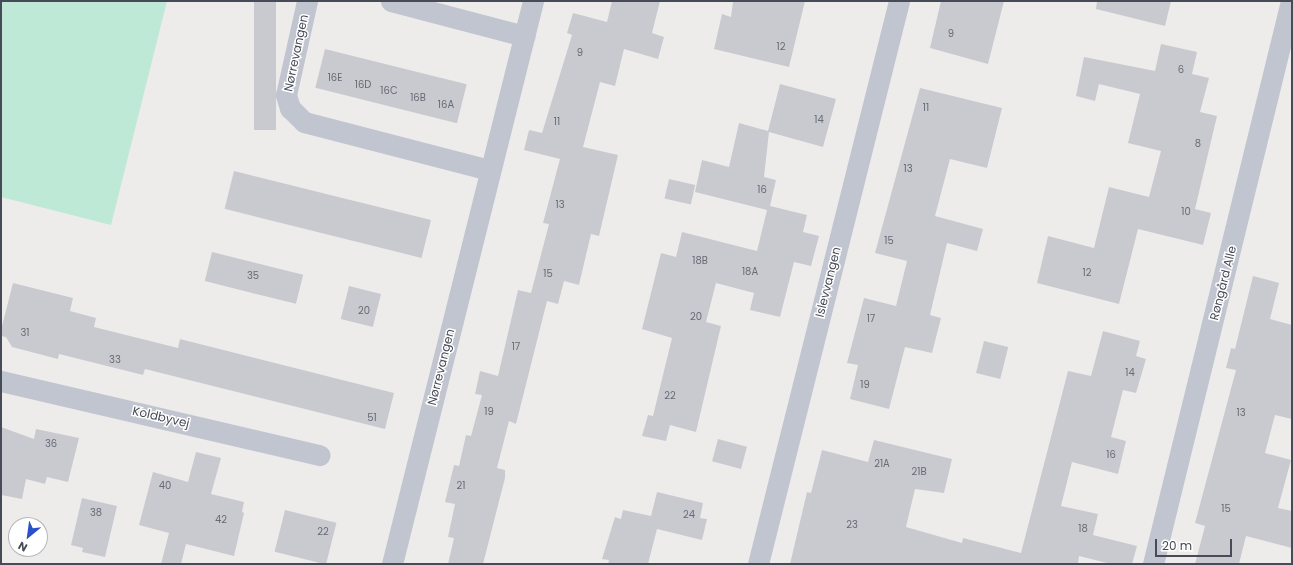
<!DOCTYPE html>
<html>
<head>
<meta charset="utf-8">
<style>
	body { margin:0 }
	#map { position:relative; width:1293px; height:565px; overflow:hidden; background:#eeeceb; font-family:Poppins,sans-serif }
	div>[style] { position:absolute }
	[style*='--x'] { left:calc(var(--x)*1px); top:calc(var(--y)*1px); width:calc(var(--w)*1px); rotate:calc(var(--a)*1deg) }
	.green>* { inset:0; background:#bde9d6 }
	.building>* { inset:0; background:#c9cad0; transform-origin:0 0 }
	.minor>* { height:21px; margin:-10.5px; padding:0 10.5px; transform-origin:10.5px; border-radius:10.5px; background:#c0c5d0 }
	span { translate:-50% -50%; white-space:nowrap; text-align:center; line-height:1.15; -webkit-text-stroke:3px #fff; paint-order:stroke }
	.number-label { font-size:10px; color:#676b75 }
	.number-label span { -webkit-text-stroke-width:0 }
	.street-label { font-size:12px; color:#464b57 }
	.frame { position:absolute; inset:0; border:2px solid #464b57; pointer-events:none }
	.north { position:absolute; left:8px; top:517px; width:40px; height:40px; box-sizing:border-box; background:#fff; border:1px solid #b5b7bc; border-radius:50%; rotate:209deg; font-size:11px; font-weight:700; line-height:16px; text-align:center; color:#464b57 }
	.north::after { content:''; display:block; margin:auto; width:14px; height:18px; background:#2a51ca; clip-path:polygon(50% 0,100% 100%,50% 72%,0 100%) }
	.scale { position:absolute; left:1155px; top:539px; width:77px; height:18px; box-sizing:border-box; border:2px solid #464b57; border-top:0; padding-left:5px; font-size:12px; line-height:14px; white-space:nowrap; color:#464b57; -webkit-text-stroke:3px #fff; paint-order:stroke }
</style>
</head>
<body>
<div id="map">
	<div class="green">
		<i style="clip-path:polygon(1px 1px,167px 1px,111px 225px,1px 197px)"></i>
	</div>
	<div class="building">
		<i style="left:254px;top:1px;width:22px;height:129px"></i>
		<i style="clip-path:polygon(612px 1px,660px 1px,652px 33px,664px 37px,658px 59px,624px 49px,615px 86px,600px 82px,583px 147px,618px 155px,599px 236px,591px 234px,579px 285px,564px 281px,558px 304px,547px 301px,516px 424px,509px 421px,497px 468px,505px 470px,505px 478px,483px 564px,448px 564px,454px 538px,448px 537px,455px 504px,445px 502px,454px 465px,459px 466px,466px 435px,471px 436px,482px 395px,475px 394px,480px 371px,498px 376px,518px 290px,531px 293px,549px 224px,543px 223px,560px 159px,524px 150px,529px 130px,542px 133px,572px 35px,567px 33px,573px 13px,607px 22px)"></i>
		<i style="clip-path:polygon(733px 1px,805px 1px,789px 67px,714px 49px,722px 14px,731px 17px)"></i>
		<i style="clip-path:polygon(941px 1px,1004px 1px,988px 64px,930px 48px)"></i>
		<i style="clip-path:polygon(1097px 1px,1171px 1px,1165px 26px,1096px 9px)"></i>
		<i style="clip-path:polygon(1161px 44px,1197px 52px,1192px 74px,1209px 78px,1200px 112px,1217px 116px,1195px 209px,1211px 213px,1203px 245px,1138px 229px,1119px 304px,1037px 283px,1048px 236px,1094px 248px,1109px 187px,1149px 197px,1161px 151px,1128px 143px,1140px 94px,1099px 84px,1095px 101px,1076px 96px,1084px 57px,1155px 71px)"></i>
		<i style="left:325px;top:49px;width:146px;height:40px;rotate:14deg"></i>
		<i style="clip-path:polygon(780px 84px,836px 99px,823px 147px,769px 132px,764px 177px,776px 180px,770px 206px,807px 215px,803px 232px,819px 236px,811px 266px,794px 262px,780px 317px,750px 310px,754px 293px,716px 283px,706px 322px,721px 326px,696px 432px,670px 425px,666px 441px,642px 436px,648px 415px,653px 416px,672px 338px,642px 329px,661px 253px,676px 257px,682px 232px,757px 251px,767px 210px,695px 192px,702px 160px,729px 167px,739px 123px,768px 131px)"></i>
		<i style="clip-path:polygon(920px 88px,1002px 108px,987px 168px,950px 159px,935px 216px,983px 229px,977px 251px,947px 243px,930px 315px,941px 318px,932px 353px,905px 347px,889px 409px,850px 399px,858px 365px,847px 363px,864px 298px,896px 306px,907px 261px,875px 253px)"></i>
		<i style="left:234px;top:171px;width:203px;height:39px;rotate:14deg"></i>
		<i style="left:669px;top:179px;width:27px;height:20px;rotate:13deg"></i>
		<i style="left:212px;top:252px;width:94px;height:30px;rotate:14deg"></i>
		<i style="clip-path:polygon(1253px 276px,1279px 283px,1270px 319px,1292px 325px,1292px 419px,1275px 415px,1265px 453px,1291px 460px,1278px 508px,1292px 511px,1292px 548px,1246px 536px,1239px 564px,1195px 564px,1205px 526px,1195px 523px,1236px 370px,1226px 368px,1231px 348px,1235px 349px)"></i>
		<i style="clip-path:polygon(13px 283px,73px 298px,70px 311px,96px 318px,94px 327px,178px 348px,180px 339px,394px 393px,385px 429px,145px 369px,143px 375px,59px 354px,58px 359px,12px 347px,6px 337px,1px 336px,1px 330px)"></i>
		<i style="left:349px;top:286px;width:33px;height:34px;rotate:14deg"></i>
		<i style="clip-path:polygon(1103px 331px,1140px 341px,1136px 356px,1146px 359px,1136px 393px,1123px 390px,1111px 437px,1126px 441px,1118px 474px,1072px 462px,1061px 506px,1098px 514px,1093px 535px,1137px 546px,1132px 564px,1111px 564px,1079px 556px,1078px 564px,790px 564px,807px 492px,811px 493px,822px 450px,868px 462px,874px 440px,952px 459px,944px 493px,915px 489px,906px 527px,962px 543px,963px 538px,1021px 553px,1068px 371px,1091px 376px)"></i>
		<i style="left:984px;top:341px;width:25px;height:33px;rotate:14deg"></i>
		<i style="clip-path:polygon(1px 427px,34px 439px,36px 429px,79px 438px,68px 482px,47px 477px,45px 484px,26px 479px,22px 499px,1px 495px)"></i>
		<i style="left:718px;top:439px;width:30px;height:23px;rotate:15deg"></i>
		<i style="clip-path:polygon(196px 452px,221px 458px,211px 494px,244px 502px,242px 512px,244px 513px,234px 556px,186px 544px,181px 564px,161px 564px,169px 533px,139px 525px,153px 472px,188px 482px)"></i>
		<i style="clip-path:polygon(657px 492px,703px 503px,700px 518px,707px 519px,702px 540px,657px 529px,648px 564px,608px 564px,609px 560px,602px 559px,615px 517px,621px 519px,623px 510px,651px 516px)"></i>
		<i style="clip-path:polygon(82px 498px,117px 506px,105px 557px,82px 552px,83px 548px,71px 545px)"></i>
		<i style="left:285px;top:510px;width:53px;height:43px;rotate:14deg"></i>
	</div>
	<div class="minor">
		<i style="--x:307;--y:1;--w:96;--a:102.6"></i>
		<i style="--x:286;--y:95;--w:14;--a:73"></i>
		<i style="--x:290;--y:108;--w:20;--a:45"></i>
		<i style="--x:304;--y:122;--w:192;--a:14.5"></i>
		<i style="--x:391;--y:1;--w:138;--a:14.7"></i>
		<i style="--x:1;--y:381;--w:327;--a:13.1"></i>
		<i style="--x:392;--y:564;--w:580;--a:-75.94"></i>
		<i style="--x:758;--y:564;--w:580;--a:-75.94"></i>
		<i style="--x:1153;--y:564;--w:580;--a:-76.23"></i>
	</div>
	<div class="number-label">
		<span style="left:951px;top:34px">9</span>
		<span style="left:781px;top:47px">12</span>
		<span style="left:580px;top:53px">9</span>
		<span style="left:1181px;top:70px">6</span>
		<span style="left:335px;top:78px">16E</span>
		<span style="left:363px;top:85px">16D</span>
		<span style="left:389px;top:91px">16C</span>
		<span style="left:418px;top:98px">16B</span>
		<span style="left:446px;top:105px">16A</span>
		<span style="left:926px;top:108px">11</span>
		<span style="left:819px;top:120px">14</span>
		<span style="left:557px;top:122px">11</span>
		<span style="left:1198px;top:144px">8</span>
		<span style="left:908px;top:169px">13</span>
		<span style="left:762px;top:190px">16</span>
		<span style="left:560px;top:205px">13</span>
		<span style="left:1186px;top:212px">10</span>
		<span style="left:889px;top:241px">15</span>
		<span style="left:700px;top:261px">18B</span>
		<span style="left:750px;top:272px">18A</span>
		<span style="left:1087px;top:273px">12</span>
		<span style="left:548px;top:274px">15</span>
		<span style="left:253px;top:276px">35</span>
		<span style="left:364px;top:311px">20</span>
		<span style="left:696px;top:317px">20</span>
		<span style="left:871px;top:319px">17</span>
		<span style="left:25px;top:333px">31</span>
		<span style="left:516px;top:347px">17</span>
		<span style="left:115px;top:360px">33</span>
		<span style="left:1130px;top:373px">14</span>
		<span style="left:865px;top:385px">19</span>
		<span style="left:670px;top:396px">22</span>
		<span style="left:489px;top:412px">19</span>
		<span style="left:1241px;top:413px">13</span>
		<span style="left:372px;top:418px">51</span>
		<span style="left:51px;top:444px">36</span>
		<span style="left:1111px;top:455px">16</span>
		<span style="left:882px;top:464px">21A</span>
		<span style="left:919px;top:472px">21B</span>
		<span style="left:165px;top:486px">40</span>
		<span style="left:461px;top:486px">21</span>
		<span style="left:1226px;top:509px">15</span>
		<span style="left:96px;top:513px">38</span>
		<span style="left:689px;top:515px">24</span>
		<span style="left:221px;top:520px">42</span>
		<span style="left:852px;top:525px">23</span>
		<span style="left:1083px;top:529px">18</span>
		<span style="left:323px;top:532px">22</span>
	</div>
	<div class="street-label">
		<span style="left:296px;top:53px;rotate:-78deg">Nørrevangen</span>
		<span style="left:828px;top:282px;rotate:-76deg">Islevvangen</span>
		<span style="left:1223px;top:283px;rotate:-76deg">Røngård Alle</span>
		<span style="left:441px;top:367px;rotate:-76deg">Nørrevangen</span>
		<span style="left:161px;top:417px;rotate:13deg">Koldbyvej</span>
	</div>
	<div class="frame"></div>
	<div class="north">N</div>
	<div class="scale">20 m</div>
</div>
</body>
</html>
